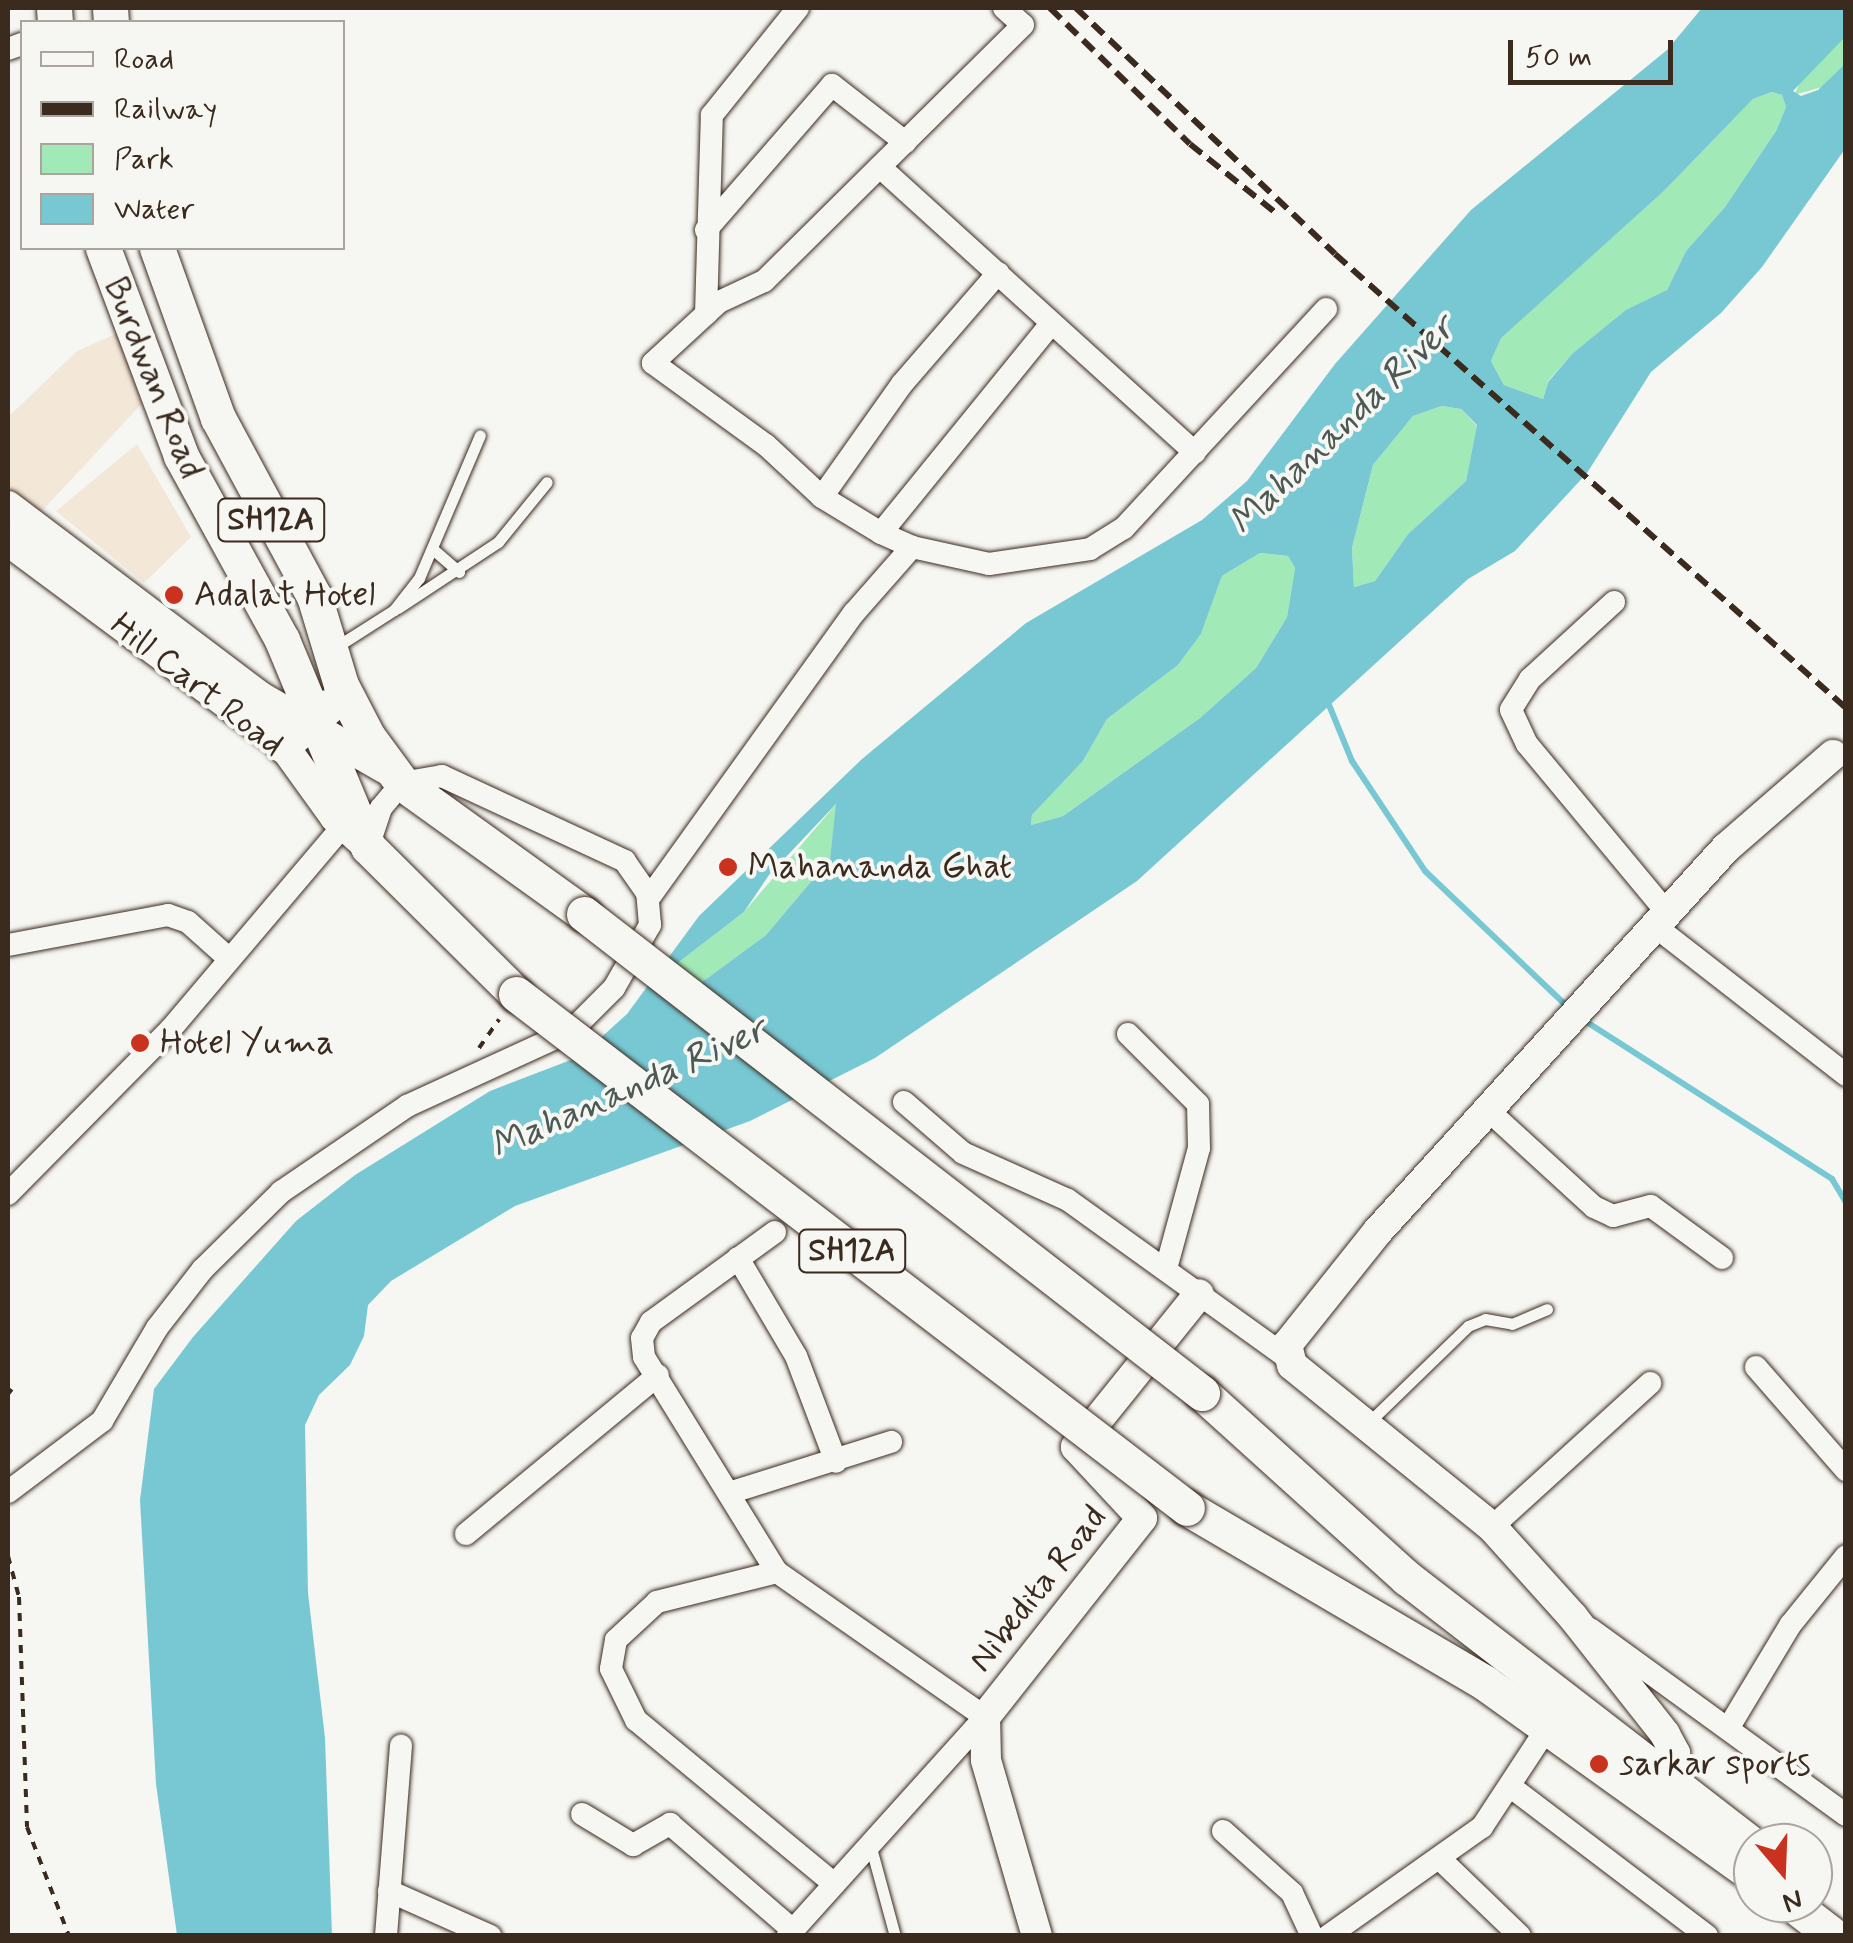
<!DOCTYPE html>
<html>
<head>
<meta charset="utf-8">
<style>
	body { margin:0 }
	#map { position:relative; width:1853px; height:1943px; overflow:hidden; background:#f6f6f2; font-family:Mynerve,sans-serif }
	div>[style] { position:absolute }
	[style*='--x'] { left:calc(var(--x)*1px); top:calc(var(--y)*1px); width:calc(var(--w)*1px); rotate:calc(var(--a)*1deg) }
	.built>* { inset:0; background:#f3e7d8 }
	.green>* { inset:0; background:#a1e9b7 }
	.water>* { inset:0; background:#78c8d4 }
	.stream>* { height:6px; margin:-3px; padding:0 3px; transform-origin:3px; border-radius:3px; background:#78c8d4 }
	.path>* { height:4px; margin-top:-2px; transform-origin:0; background:repeating-linear-gradient(90deg,#3b2a1e 0 8px,transparent 0 16px) }
	.roads { filter:drop-shadow(0 0 2px #3b2a1e) drop-shadow(0 0 2px #3b2a1e) }
	.lane>* { height:11px; margin:-5.5px; padding:0 5.5px; transform-origin:5.5px; border-radius:5.5px; background:#f6f6f2 }
	.street>* { height:22px; margin:-11px; padding:0 11px; transform-origin:11px; border-radius:11px; background:#f6f6f2 }
	.secondary>* { height:30px; margin:-15px; padding:0 15px; transform-origin:15px; border-radius:15px; background:#f6f6f2 }
	.primary>* { height:35px; margin:-17.5px; padding:0 17.5px; transform-origin:17.5px; border-radius:17.5px; background:#f6f6f2 }
	.rail>* { height:6px; margin-top:-3px; transform-origin:0; background:repeating-linear-gradient(90deg,#3b2a1e 0 15px,transparent 0 23px) }
	.bridges { filter:drop-shadow(0 0 2px #3b2a1e) drop-shadow(0 0 2px #3b2a1e) }
	.primary-bridge>* { height:35px; margin:-17.5px; padding:0 17.5px; transform-origin:17.5px; border-radius:17.5px; background:#f6f6f2 }
	.dots>* { width:28px; height:28px; translate:-50% -50%; box-sizing:border-box; border:5px solid #f6f6f2; border-radius:50% }
	span { translate:-50% -50%; white-space:nowrap; text-align:center; line-height:1.15; -webkit-text-stroke:8px #f6f6f2; paint-order:stroke }
	.shield-label span { padding:2px 8px; background:#f6f6f2; border:2px solid; border-radius:8px; -webkit-text-stroke-width:0 }
	.shield-label { font-size:32px; color:#3b2a1e; font-weight:700 }
	.street-label { font-size:35px; color:#3b2a1e }
	.poi-label { font-size:35px; color:#3b2a1e }
	.left { translate:0 -50%; text-align:left }
	.water-label { font-size:38px; color:#4d5955; font-style:italic }
	.frame { position:absolute; inset:0; border:10px solid #3b2a1e; pointer-events:none }
	.legend { position:absolute; left:20px; top:20px; width:325px; height:230px; box-sizing:border-box; background:#f6f6f2; border:2px solid #aba49d; margin:0; padding:12px 18px; list-style:none; font-size:30px; color:#3b2a1e }
	.legend li { display:flex; align-items:center; gap:20px; height:50px }
	.legend b { width:50px; border:2px solid #aba49d }
	.north { position:absolute; left:1733px; top:1823px; width:100px; height:100px; box-sizing:border-box; background:#f6f6f2; border:2px solid #aba49d; border-radius:50%; rotate:161deg; font-size:28px; font-weight:700; line-height:40px; text-align:center; color:#3b2a1e }
	.north::after { content:''; display:block; margin:auto; width:35px; height:45px; background:#c8321e; clip-path:polygon(50% 0,100% 100%,50% 72%,0 100%) }
	.scale { position:absolute; left:1508px; top:40px; width:165px; height:45px; box-sizing:border-box; border:5px solid #3b2a1e; border-top:0; padding-left:12px; font-size:30px; line-height:35px; white-space:nowrap; color:#3b2a1e; -webkit-text-stroke:8px #f6f6f2; paint-order:stroke }
</style>
</head>
<body>
<div id="map">
	<div class="built">
		<i style="clip-path:polygon(122px 331px,148px 397px,41px 512px,8px 489px,8px 417px,77px 351px)"></i>
		<i style="clip-path:polygon(137px 444px,191px 537px,144px 583px,56px 511px)"></i>
	</div>
	<div class="green">
		<i style="clip-path:polygon(1845px 37px,1844px 68px,1826px 86px,1794px 95px,1804px 74px)"></i>
		<i style="clip-path:polygon(1772px 92px,1782px 95px,1786px 107px,1776px 131px,1725px 207px,1686px 251px,1667px 290px,1572px 354px,1548px 381px,1543px 399px,1504px 385px,1491px 361px,1501px 337px,1665px 190px,1753px 99px)"></i>
		<i style="clip-path:polygon(1442px 406px,1461px 409px,1477px 426px,1466px 481px,1408px 534px,1375px 581px,1354px 587px,1352px 548px,1373px 465px,1413px 416px)"></i>
		<i style="clip-path:polygon(1260px 553px,1288px 556px,1295px 568px,1287px 617px,1256px 668px,1200px 718px,1063px 816px,1031px 825px,1032px 815px,1083px 761px,1107px 719px,1178px 665px,1201px 634px,1222px 576px)"></i>
		<i style="clip-path:polygon(837px 803px,830px 859px,766px 935px,698px 985px,675px 965px,744px 912px)"></i>
	</div>
	<div class="water">
		<i style="clip-path:polygon(evenodd,1702px 8px,1845px 8px,1845px 37px,1793px 91px,1801px 96px,1818px 90px,1845px 64px,1845px 149px,1762px 267px,1721px 313px,1651px 372px,1587px 473px,1515px 551px,1468px 579px,1137px 881px,875px 1058px,750px 1121px,515px 1206px,391px 1281px,368px 1305px,364px 1336px,350px 1365px,319px 1395px,305px 1425px,308px 1593px,325px 1738px,332px 1935px,177px 1935px,156px 1784px,140px 1500px,154px 1389px,193px 1337px,296px 1221px,355px 1175px,490px 1091px,576px 1058px,595px 1043px,627px 1014px,699px 916px,862px 759px,1026px 623px,1202px 520px,1247px 481px,1335px 364px,1471px 210px,1667px 50px,1702px 8px,1772px 92px,1782px 95px,1786px 107px,1776px 131px,1725px 207px,1686px 251px,1667px 290px,1626px 310px,1572px 354px,1548px 382px,1543px 399px,1504px 385px,1491px 361px,1501px 338px,1665px 190px,1753px 99px,1772px 92px,1702px 8px,1442px 406px,1461px 409px,1477px 425px,1466px 481px,1408px 534px,1375px 581px,1354px 587px,1352px 548px,1373px 465px,1413px 416px,1442px 406px,1702px 8px,1260px 553px,1288px 556px,1295px 568px,1287px 617px,1256px 668px,1200px 718px,1063px 816px,1031px 825px,1032px 815px,1083px 761px,1107px 719px,1178px 665px,1201px 634px,1222px 576px,1260px 553px,1702px 8px,836px 804px,830px 859px,766px 935px,698px 985px,675px 965px,744px 912px,769px 875px,836px 804px)"></i>
	</div>
	<div class="stream">
		<i style="--x:1327;--y:700;--w:66;--a:67.7"></i>
		<i style="--x:1352;--y:761;--w:132;--a:56.4"></i>
		<i style="--x:1425;--y:871;--w:199;--a:43.6"></i>
		<i style="--x:1582;--y:1019;--w:297;--a:32.6"></i>
		<i style="--x:1832;--y:1179;--w:27;--a:59"></i>
	</div>
	<div class="path">
		<i style="--x:479;--y:1048;--w:35;--a:-55"></i>
		<i style="--x:8;--y:1394;--w:6;--a:-51"></i>
		<i style="--x:8;--y:1556;--w:42;--a:75"></i>
		<i style="--x:19;--y:1597;--w:230;--a:88"></i>
		<i style="--x:27;--y:1827;--w:117;--a:68.9"></i>
	</div>
	<div class="roads">
		<div class="lane">
			<i style="--x:435;--y:551;--w:32;--a:41"></i>
			<i style="--x:398;--y:608;--w:120;--a:-33.4"></i>
			<i style="--x:498;--y:542;--w:77;--a:-50.8"></i>
			<i style="--x:336;--y:647;--w:69;--a:-32.5"></i>
			<i style="--x:394;--y:610;--w:41;--a:-52"></i>
			<i style="--x:419;--y:578;--w:155;--a:-66.9"></i>
			<i style="--x:1367;--y:1424;--w:141;--a:-44.1"></i>
			<i style="--x:1468;--y:1326;--w:18;--a:-22"></i>
			<i style="--x:1485;--y:1319;--w:27;--a:10"></i>
			<i style="--x:1512;--y:1324;--w:38;--a:-23"></i>
			<i style="--x:870;--y:1844;--w:95;--a:74.8"></i>
		</div>
		<div class="street">
			<i style="--x:1004;--y:8;--w:25;--a:42"></i>
			<i style="--x:1023;--y:25;--w:364;--a:135.3"></i>
			<i style="--x:764;--y:281;--w:50;--a:155"></i>
			<i style="--x:719;--y:302;--w:90;--a:137.3"></i>
			<i style="--x:653;--y:363;--w:140;--a:36"></i>
			<i style="--x:766;--y:445;--w:76;--a:42.9"></i>
			<i style="--x:822;--y:497;--w:69;--a:31.4"></i>
			<i style="--x:881;--y:533;--w:34;--a:24"></i>
			<i style="--x:912;--y:547;--w:79;--a:12.4"></i>
			<i style="--x:989;--y:564;--w:102;--a:-8.4"></i>
			<i style="--x:1090;--y:549;--w:40;--a:-32"></i>
			<i style="--x:1124;--y:528;--w:298;--a:-47.3"></i>
			<i style="--x:8;--y:49;--w:15;--a:-20"></i>
			<i style="--x:880;--y:167;--w:425;--a:42.2"></i>
			<i style="--x:706;--y:230;--w:192;--a:-49"></i>
			<i style="--x:832;--y:85;--w:93;--a:38"></i>
			<i style="--x:706;--y:314;--w:199;--a:-88.3"></i>
			<i style="--x:712;--y:115;--w:137;--a:-51.2"></i>
			<i style="--x:822;--y:497;--w:138;--a:-54.7"></i>
			<i style="--x:902;--y:384;--w:147;--a:-49.1"></i>
			<i style="--x:881;--y:533;--w:268;--a:-50.9"></i>
			<i style="--x:1614;--y:602;--w:114;--a:137.5"></i>
			<i style="--x:1530;--y:679;--w:36;--a:122"></i>
			<i style="--x:1511;--y:710;--w:38;--a:65"></i>
			<i style="--x:1527;--y:744;--w:221;--a:50.3"></i>
			<i style="--x:649;--y:898;--w:351;--a:-54.3"></i>
			<i style="--x:854;--y:613;--w:88;--a:-48.7"></i>
			<i style="--x:1656;--y:927;--w:241;--a:37.9"></i>
			<i style="--x:8;--y:945;--w:163;--a:-10.6"></i>
			<i style="--x:168;--y:915;--w:21;--a:19"></i>
			<i style="--x:188;--y:922;--w:51;--a:41.8"></i>
			<i style="--x:1128;--y:1034;--w:99;--a:45"></i>
			<i style="--x:1198;--y:1104;--w:44;--a:88.7"></i>
			<i style="--x:1199;--y:1148;--w:125;--a:105.3"></i>
			<i style="--x:904;--y:1102;--w:78;--a:40.8"></i>
			<i style="--x:963;--y:1153;--w:115;--a:24.1"></i>
			<i style="--x:1068;--y:1200;--w:267;--a:35.7"></i>
			<i style="--x:1490;--y:1112;--w:141;--a:42.4"></i>
			<i style="--x:1594;--y:1207;--w:21;--a:25"></i>
			<i style="--x:1613;--y:1216;--w:39;--a:-15"></i>
			<i style="--x:1651;--y:1206;--w:88;--a:36.2"></i>
			<i style="--x:8;--y:1194;--w:231;--a:-45.4"></i>
			<i style="--x:170;--y:1030;--w:269;--a:-49.7"></i>
			<i style="--x:775;--y:1232;--w:153;--a:144"></i>
			<i style="--x:651;--y:1322;--w:18;--a:119"></i>
			<i style="--x:642;--y:1338;--w:19;--a:84"></i>
			<i style="--x:644;--y:1357;--w:253;--a:58.3"></i>
			<i style="--x:777;--y:1572;--w:254;--a:34.9"></i>
			<i style="--x:985;--y:1717;--w:295;--a:132"></i>
			<i style="--x:738;--y:1258;--w:114;--a:59.4"></i>
			<i style="--x:796;--y:1356;--w:113;--a:69.3"></i>
			<i style="--x:1756;--y:1367;--w:137;--a:48.9"></i>
			<i style="--x:8;--y:1492;--w:118;--a:-37.1"></i>
			<i style="--x:102;--y:1421;--w:108;--a:-59.4"></i>
			<i style="--x:157;--y:1328;--w:75;--a:-52.1"></i>
			<i style="--x:203;--y:1269;--w:110;--a:-44.6"></i>
			<i style="--x:281;--y:1192;--w:153;--a:-34.3"></i>
			<i style="--x:407;--y:1106;--w:180;--a:-24.6"></i>
			<i style="--x:571;--y:1031;--w:61;--a:-45"></i>
			<i style="--x:614;--y:988;--w:73;--a:-60.3"></i>
			<i style="--x:650;--y:925;--w:32;--a:-95"></i>
			<i style="--x:647;--y:893;--w:39;--a:-125"></i>
			<i style="--x:625;--y:861;--w:202;--a:-155.1"></i>
			<i style="--x:442;--y:776;--w:41;--a:170.1"></i>
			<i style="--x:402;--y:783;--w:33;--a:130"></i>
			<i style="--x:381;--y:808;--w:41;--a:108.4"></i>
			<i style="--x:729;--y:1493;--w:170;--a:-17.5"></i>
			<i style="--x:1492;--y:1527;--w:214;--a:-42.3"></i>
			<i style="--x:466;--y:1534;--w:249;--a:-39.6"></i>
			<i style="--x:777;--y:1572;--w:124;--a:166"></i>
			<i style="--x:657;--y:1602;--w:56;--a:137.2"></i>
			<i style="--x:616;--y:1640;--w:29;--a:100"></i>
			<i style="--x:611;--y:1669;--w:57;--a:63.9"></i>
			<i style="--x:636;--y:1720;--w:257;--a:39.6"></i>
			<i style="--x:1590;--y:1629;--w:316;--a:36"></i>
			<i style="--x:1729;--y:1727;--w:120;--a:-59"></i>
			<i style="--x:1791;--y:1624;--w:87;--a:-51"></i>
			<i style="--x:1511;--y:1787;--w:246;--a:37.2"></i>
			<i style="--x:582;--y:1814;--w:60;--a:31.3"></i>
			<i style="--x:633;--y:1845;--w:43;--a:-29.6"></i>
			<i style="--x:670;--y:1824;--w:162;--a:40.8"></i>
			<i style="--x:1223;--y:1831;--w:93;--a:41.9"></i>
			<i style="--x:1292;--y:1893;--w:47;--a:65.1"></i>
			<i style="--x:1439;--y:1858;--w:112;--a:43.9"></i>
			<i style="--x:389;--y:1891;--w:111;--a:24"></i>
			<i style="--x:386;--y:1936;--w:191;--a:-85.5"></i>
			<i style="--x:1328;--y:1936;--w:189;--a:-35.3"></i>
			<i style="--x:1482;--y:1827;--w:122;--a:-56.7"></i>
		</div>
		<div class="secondary">
			<i style="--x:8;--y:506;--w:315;--a:37.1"></i>
			<i style="--x:259;--y:696;--w:146;--a:29.9"></i>
			<i style="--x:8;--y:541;--w:342;--a:36.6"></i>
			<i style="--x:283;--y:745;--w:89;--a:54.2"></i>
			<i style="--x:335;--y:817;--w:42;--a:42.1"></i>
			<i style="--x:1672;--y:1783;--w:30;--a:-84"></i>
			<i style="--x:1675;--y:1753;--w:21;--a:-118"></i>
			<i style="--x:1665;--y:1734;--w:149;--a:-128.2"></i>
			<i style="--x:1573;--y:1617;--w:121;--a:-132"></i>
			<i style="--x:1492;--y:1527;--w:257;--a:-141"></i>
			<i style="--x:1292;--y:1365;--w:21;--a:-104"></i>
			<i style="--x:1287;--y:1345;--w:146;--a:-51.4"></i>
			<i style="--x:1378;--y:1231;--w:517;--a:-47.74"></i>
			<i style="--x:1726;--y:848;--w:142;--a:-41"></i>
			<i style="--x:1037;--y:1936;--w:183;--a:-106.2"></i>
			<i style="--x:986;--y:1760;--w:43;--a:-91.3"></i>
			<i style="--x:985;--y:1717;--w:253;--a:-51.7"></i>
			<i style="--x:1142;--y:1518;--w:97;--a:-132.9"></i>
			<i style="--x:1076;--y:1447;--w:196;--a:-51.2"></i>
		</div>
		<div class="primary">
			<i style="--x:54;--y:8;--w:14;--a:86"></i>
			<i style="--x:110;--y:8;--w:14;--a:86"></i>
			<i style="--x:103;--y:248;--w:222;--a:69.4"></i>
			<i style="--x:181;--y:456;--w:210;--a:61.2"></i>
			<i style="--x:282;--y:640;--w:224;--a:67.4"></i>
			<i style="--x:368;--y:847;--w:209;--a:44.8"></i>
			<i style="--x:157;--y:248;--w:181;--a:70.3"></i>
			<i style="--x:218;--y:418;--w:202;--a:61.7"></i>
			<i style="--x:314;--y:596;--w:93;--a:73.1"></i>
			<i style="--x:341;--y:685;--w:59;--a:62.6"></i>
			<i style="--x:368;--y:737;--w:57;--a:53.5"></i>
			<i style="--x:402;--y:783;--w:224;--a:35.7"></i>
			<i style="--x:283;--y:745;--w:58;--a:-40.8"></i>
			<i style="--x:1202;--y:1393;--w:276;--a:42.1"></i>
			<i style="--x:1407;--y:1578;--w:437;--a:37.7"></i>
			<i style="--x:1187;--y:1508;--w:346;--a:30.4"></i>
			<i style="--x:1485;--y:1683;--w:330;--a:35.6"></i>
			<i style="--x:1791;--y:1903;--w:54;--a:37.5"></i>
		</div>
	</div>
	<div class="rail">
		<i style="--x:1050;--y:8;--w:195;--a:44.2"></i>
		<i style="--x:1190;--y:144;--w:112;--a:38.8"></i>
		<i style="--x:1076;--y:8;--w:357;--a:43.5"></i>
		<i style="--x:1335;--y:254;--w:684;--a:41.62"></i>
	</div>
	<div class="bridges">
		<div class="primary-bridge">
			<i style="--x:584;--y:914;--w:782;--a:37.78"></i>
			<i style="--x:516;--y:994;--w:845;--a:37.45"></i>
		</div>
	</div>
	<div class="dots">
		<i style="left:174px;top:595px;background:#c8321e"></i>
		<i style="left:728px;top:867px;background:#c8321e"></i>
		<i style="left:140px;top:1043px;background:#c8321e"></i>
		<i style="left:1599px;top:1764px;background:#c8321e"></i>
	</div>
	<div class="shield-label">
		<span style="left:271px;top:520px">SH12A</span>
		<span style="left:852px;top:1251px">SH12A</span>
	</div>
	<div class="street-label">
		<span style="left:153px;top:378px;rotate:68deg">Burdwan Road</span>
		<span style="left:197px;top:685px;rotate:38deg">Hill Cart Road</span>
		<span style="left:1038px;top:1589px;rotate:-52deg">Nibedita Road</span>
	</div>
	<div class="poi-label">
		<span class="left" style="left:194px;top:595px">Adalat Hotel</span>
		<span class="left" style="left:748px;top:867px">Mahananda Ghat</span>
		<span class="left" style="left:160px;top:1043px">Hotel Yuma</span>
		<span class="left" style="left:1619px;top:1764px">sarkar sports</span>
	</div>
	<div class="water-label">
		<span style="left:1342px;top:426px;rotate:-44deg">Mahananda River</span>
		<span style="left:628px;top:1089px;rotate:-24deg">Mahananda River</span>
	</div>
	<div class="frame"></div>
	<ul class="legend">
	<li><b style="height:12px;background:#f6f6f2"></b>Road</li>
	<li><b style="height:12px;background:#3b2a1e"></b>Railway</li>
	<li><b style="height:28px;background:#a1e9b7"></b>Park</li>
	<li><b style="height:28px;background:#78c8d4"></b>Water</li>
	</ul>
	<div class="north">N</div>
	<div class="scale">50 m</div>
</div>
</body>
</html>
